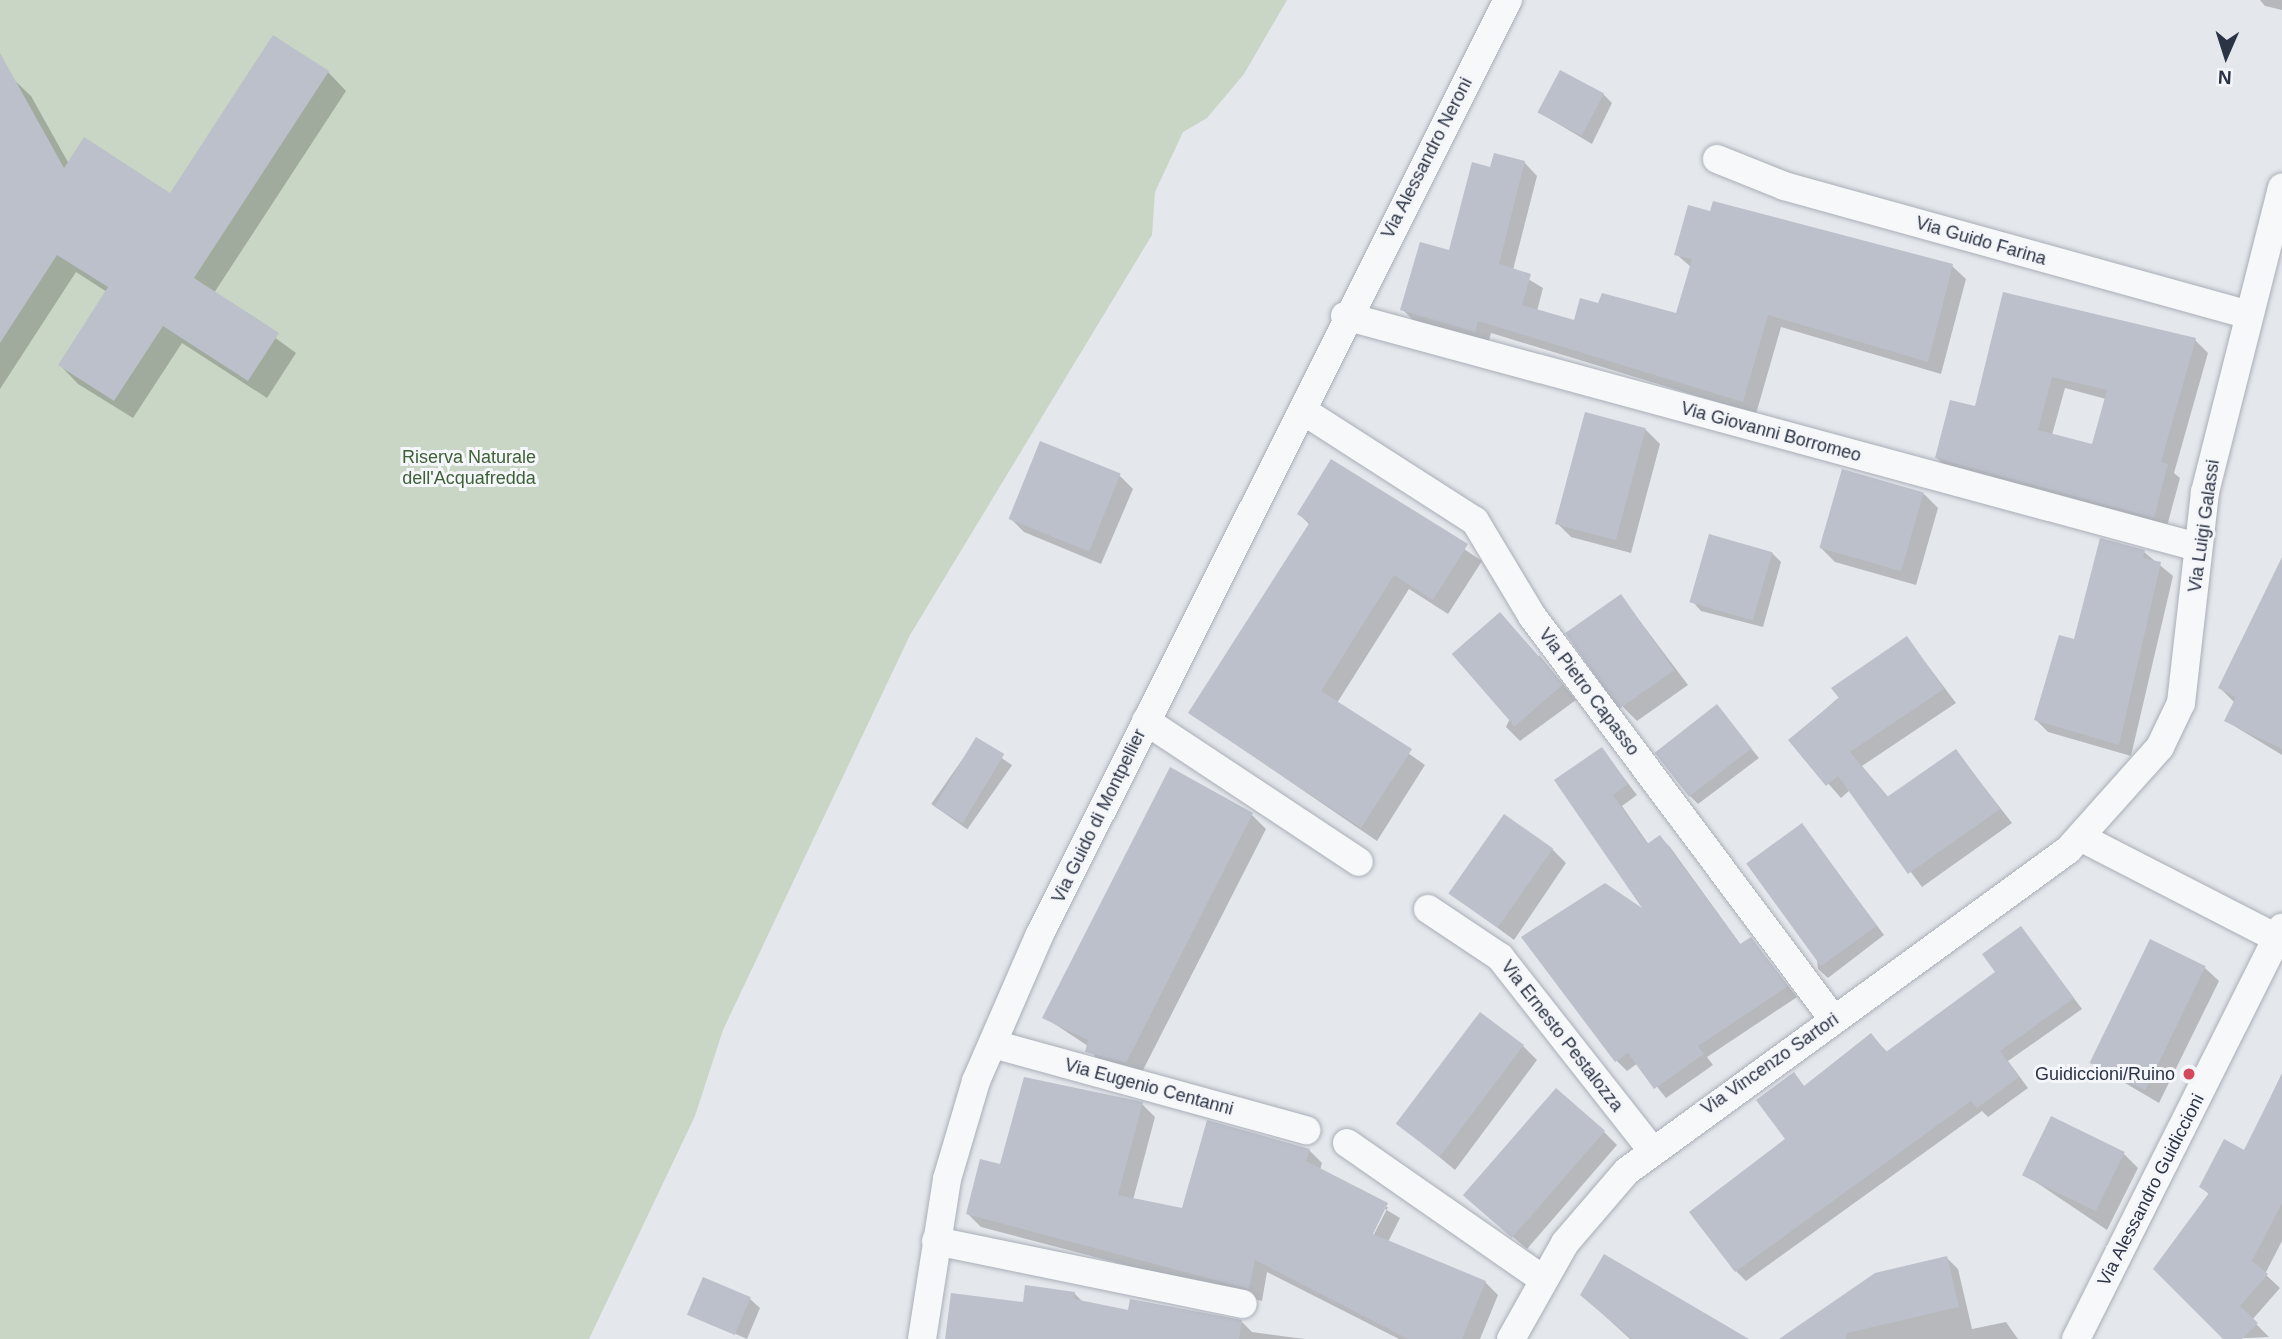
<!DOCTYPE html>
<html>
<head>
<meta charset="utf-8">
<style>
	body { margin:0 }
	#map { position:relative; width:2282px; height:1339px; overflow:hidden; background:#e4e7ec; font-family:Arial,sans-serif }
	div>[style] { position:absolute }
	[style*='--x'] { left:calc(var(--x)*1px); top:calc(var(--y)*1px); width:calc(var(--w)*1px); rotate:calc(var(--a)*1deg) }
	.green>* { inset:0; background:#c9d6c5 }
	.shadow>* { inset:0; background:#0003; transform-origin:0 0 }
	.building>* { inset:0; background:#bbc0ca; transform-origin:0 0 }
	.roads { filter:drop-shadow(0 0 2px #a9aeb7) drop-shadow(0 0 2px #a9aeb7) }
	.minor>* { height:28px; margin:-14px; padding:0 14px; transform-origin:14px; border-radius:14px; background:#f7f8fa }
	.dots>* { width:19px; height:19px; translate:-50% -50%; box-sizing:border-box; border:4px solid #f4f6f9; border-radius:50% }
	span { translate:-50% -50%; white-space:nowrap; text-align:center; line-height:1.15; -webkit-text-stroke:6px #f4f6f9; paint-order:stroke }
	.street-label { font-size:18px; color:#2b3445 }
	.park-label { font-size:18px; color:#3f6138 }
	.poi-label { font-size:18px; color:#2b3445 }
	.right { translate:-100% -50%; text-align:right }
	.north { position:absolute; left:2191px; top:21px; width:70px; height:70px; -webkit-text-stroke:5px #f4f6f9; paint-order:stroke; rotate:183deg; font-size:19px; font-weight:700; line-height:28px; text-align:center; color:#2b3445 }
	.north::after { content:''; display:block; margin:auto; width:24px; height:32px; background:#2b3445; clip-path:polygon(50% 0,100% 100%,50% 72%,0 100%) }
</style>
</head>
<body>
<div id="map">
	<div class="green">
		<i style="clip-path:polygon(0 0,1287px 0,1244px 74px,1207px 118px,1183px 132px,1155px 192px,1152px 235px,910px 635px,723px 1030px,695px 1116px,589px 1339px,0 1339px)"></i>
	</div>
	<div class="shadow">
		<i style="clip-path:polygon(2260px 0,2282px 0,2282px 10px,2265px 6px)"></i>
		<i style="clip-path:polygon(328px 72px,346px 91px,214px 293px,296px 353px,267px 398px,182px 343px,133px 418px,78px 384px,60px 365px,107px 292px,76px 272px,0 389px,0 77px,12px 78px,31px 96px,69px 164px,170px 195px)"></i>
		<i style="clip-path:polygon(1603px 94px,1612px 103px,1592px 144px,1540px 113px)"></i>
		<i style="clip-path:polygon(1524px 162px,1537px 176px,1513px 270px,1543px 288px,1537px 311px,1575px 322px,1600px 305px,1678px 316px,1692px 268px,1676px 254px,1952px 266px,1966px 279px,1941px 374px,1781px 327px,1756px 414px,1491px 333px,1488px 344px,1416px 323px,1402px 309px,1451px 252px,1492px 169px)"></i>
		<i style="clip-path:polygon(evenodd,2004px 294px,2195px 340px,2208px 353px,2174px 473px,2180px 478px,2166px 530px,1949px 470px,1936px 457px,1976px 408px,2004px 294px,2065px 388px,2106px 399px,2093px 446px,2052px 435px,2065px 388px)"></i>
		<i style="clip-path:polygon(1586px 414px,1646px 430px,1660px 444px,1631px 553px,1571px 537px,1557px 523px)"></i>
		<i style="clip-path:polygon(1332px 461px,1482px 561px,1448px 614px,1409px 589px,1337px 703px,1425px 765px,1377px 841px,1190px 713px,1310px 525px,1299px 514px)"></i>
		<i style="clip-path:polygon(1119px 475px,1133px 489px,1101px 564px,1024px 532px,1010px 518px)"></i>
		<i style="clip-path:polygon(1924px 494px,1938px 508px,1916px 585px,1835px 562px,1821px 548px)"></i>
		<i style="clip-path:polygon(2144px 552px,2173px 576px,2131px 756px,2048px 732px,2036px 720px,2075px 641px)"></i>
		<i style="clip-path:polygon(1772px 553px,1781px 562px,1763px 627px,1701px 611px,1692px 601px)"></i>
		<i style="clip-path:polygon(1621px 596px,1688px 685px,1637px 721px,1623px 707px)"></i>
		<i style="clip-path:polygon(2282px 603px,2282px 755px,2226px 721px,2235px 703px,2220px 688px)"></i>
		<i style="clip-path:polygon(1907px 638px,1956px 703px,1862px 766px,1889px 798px,1956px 751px,2012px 823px,1922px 887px,1850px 790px,1841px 798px,1790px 740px)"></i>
		<i style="clip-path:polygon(1539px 655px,1576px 700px,1520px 741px,1506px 727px)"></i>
		<i style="clip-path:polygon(1717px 707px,1759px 758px,1698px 804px,1689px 795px)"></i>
		<i style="left:976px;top:740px;width:44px;height:78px;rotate:35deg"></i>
		<i style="clip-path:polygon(1602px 749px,1637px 795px,1622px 806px,1649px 845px,1660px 837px,1670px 847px,1741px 945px,1751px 939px,1797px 997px,1707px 1057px,1713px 1065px,1666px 1098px,1638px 1063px,1627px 1071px,1617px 1061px,1523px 938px,1648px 914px,1557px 780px)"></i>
		<i style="clip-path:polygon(1252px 815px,1266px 829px,1140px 1076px,1101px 1066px,1088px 1046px,1044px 1017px)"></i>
		<i style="clip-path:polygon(1802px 825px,1884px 935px,1828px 978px,1818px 969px)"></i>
		<i style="clip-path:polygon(1552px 849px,1566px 863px,1514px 940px,1452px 894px)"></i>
		<i style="clip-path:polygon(2021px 928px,2082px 1009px,2008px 1061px,2028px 1088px,1988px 1117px,1982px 1111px,1746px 1281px,1736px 1271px,1787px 1139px,1793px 1074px,1805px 1087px,1871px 1035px,1888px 1053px,1997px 972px)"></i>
		<i style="clip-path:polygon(2205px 968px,2219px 981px,2159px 1103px,2091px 1063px)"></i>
		<i style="clip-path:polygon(1523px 1046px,1537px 1060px,1455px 1170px,1399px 1124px)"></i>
		<i style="clip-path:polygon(2282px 1073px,2282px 1241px,2265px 1274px,2280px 1288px,2252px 1320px,2269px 1337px,2225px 1339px,2210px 1195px,2201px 1187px,2245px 1152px)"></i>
		<i style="clip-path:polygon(evenodd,1142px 1104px,1155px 1117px,1133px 1200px,1183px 1210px,1309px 1150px,1322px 1163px,1320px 1170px,1400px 1218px,1388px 1242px,1485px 1282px,1498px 1295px,1480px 1339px,1399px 1339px,1267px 1272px,1262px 1301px,981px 1227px,968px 1214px,1002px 1166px,1142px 1104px,1384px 1207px,1388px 1207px,1370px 1242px,1367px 1240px,1384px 1207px)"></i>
		<i style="clip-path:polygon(1603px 1131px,1617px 1145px,1527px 1249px,1480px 1208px)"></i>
		<i style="clip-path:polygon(2124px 1154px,2138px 1168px,2107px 1230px,2024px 1174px)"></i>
		<i style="clip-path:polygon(1947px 1258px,1958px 1269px,1972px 1329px,2006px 1322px,2018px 1339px,1803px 1339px)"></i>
		<i style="clip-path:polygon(1074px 1293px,1083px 1302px,1129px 1312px,1242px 1322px,1252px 1332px,1305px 1339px,947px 1339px,1024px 1304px)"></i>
		<i style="clip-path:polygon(1582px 1295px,1739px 1339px,1630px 1339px)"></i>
		<i style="clip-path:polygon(750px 1299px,760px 1308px,747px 1339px,690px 1314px)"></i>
	</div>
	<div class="building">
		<i style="clip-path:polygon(273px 35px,329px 71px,194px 278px,279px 333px,248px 381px,163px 326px,114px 401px,58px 365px,108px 287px,57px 255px,0 343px,0 53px,64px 168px,84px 137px,170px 193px)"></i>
		<i style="left:1560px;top:70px;width:50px;height:48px;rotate:28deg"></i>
		<i style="clip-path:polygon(1494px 153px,1525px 161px,1499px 264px,1531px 274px,1522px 305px,1574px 320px,1580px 298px,1598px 303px,1602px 293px,1676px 313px,1692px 259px,1674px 255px,1688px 205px,1710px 211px,1713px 201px,1953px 264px,1928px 362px,1768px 315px,1743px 402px,1478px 321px,1475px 332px,1400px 310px,1420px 242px,1449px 250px,1472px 162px,1490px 167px)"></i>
		<i style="clip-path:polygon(evenodd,2003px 292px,2196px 338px,2161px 462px,2168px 464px,2154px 518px,1935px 458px,1950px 400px,1975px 406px,2003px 292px,2052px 377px,2107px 390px,2092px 444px,2038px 430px,2052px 377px)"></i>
		<i style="left:1585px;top:412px;width:63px;height:116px;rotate:15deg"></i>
		<i style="left:1040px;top:441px;width:87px;height:84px;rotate:22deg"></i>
		<i style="clip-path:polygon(1331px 459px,1468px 544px,1433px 600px,1394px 575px,1321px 691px,1412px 749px,1361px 828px,1188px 713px,1310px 522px,1297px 514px)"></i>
		<i style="left:1842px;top:469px;width:85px;height:82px;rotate:16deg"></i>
		<i style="left:1709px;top:534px;width:66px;height:71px;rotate:16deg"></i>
		<i style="clip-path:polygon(2100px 538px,2145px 550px,2143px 558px,2161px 562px,2119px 745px,2034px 720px,2059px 635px,2074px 639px)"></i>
		<i style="clip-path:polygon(2282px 557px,2282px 749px,2224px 721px,2236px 697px,2218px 688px)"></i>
		<i style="left:1621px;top:594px;width:93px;height:68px;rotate:55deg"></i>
		<i style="left:1500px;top:612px;width:96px;height:64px;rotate:49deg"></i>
		<i style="clip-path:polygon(1907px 636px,1944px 689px,1850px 752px,1887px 797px,1956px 749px,2000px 809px,1908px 874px,1838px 776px,1826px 786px,1788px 740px,1839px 698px,1831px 688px)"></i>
		<i style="left:1717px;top:704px;width:56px;height:79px;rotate:52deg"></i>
		<i style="left:976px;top:737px;width:33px;height:81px;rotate:31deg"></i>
		<i style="clip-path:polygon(1602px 747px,1628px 784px,1613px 795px,1647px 844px,1660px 835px,1740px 944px,1751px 937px,1788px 986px,1698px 1046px,1704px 1054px,1654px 1089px,1628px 1053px,1615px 1062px,1521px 937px,1605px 883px,1642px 908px,1554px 780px)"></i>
		<i style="clip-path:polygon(1170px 767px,1253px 813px,1126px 1063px,1085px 1052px,1088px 1040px,1042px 1018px)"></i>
		<i style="left:1504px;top:814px;width:60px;height:97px;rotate:35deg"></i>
		<i style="left:1802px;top:823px;width:127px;height:69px;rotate:54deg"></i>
		<i style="clip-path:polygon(2021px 926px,2074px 998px,2000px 1051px,2019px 1077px,1977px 1108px,1971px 1101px,1735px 1272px,1689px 1212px,1785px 1139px,1756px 1100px,1794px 1072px,1804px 1086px,1871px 1033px,1886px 1052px,1995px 972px,1982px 954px)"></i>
		<i style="left:2150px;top:939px;width:62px;height:138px;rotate:26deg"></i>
		<i style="left:1480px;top:1012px;width:55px;height:140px;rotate:37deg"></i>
		<i style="clip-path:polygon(2282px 1074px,2282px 1203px,2252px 1261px,2268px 1274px,2240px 1306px,2258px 1323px,2242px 1339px,2223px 1339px,2153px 1269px,2209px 1193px,2199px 1187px,2224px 1139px,2244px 1150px)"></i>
		<i style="clip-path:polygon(1024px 1077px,1143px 1102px,1118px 1195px,1182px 1208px,1207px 1120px,1310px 1149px,1306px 1161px,1388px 1203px,1373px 1234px,1486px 1281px,1462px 1339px,1408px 1339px,1255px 1260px,1249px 1289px,966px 1214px,980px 1159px,1000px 1164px)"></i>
		<i style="left:1556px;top:1088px;width:65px;height:142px;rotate:41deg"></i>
		<i style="left:2051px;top:1116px;width:82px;height:66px;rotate:26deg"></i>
		<i style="clip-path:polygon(1604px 1254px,1749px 1339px,1632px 1339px,1580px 1295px)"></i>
		<i style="clip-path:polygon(1947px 1256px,1959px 1307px,1847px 1333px,1846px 1339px,1779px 1339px,1875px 1273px)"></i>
		<i style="left:703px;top:1277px;width:52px;height:41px;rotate:23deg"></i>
		<i style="clip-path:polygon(1025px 1285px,1075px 1292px,1074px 1299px,1128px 1310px,1130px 1299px,1242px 1320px,1239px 1339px,945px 1339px,951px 1293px,1023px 1302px)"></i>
	</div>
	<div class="roads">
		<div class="minor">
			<i style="--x:1717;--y:159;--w:72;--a:21.9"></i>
			<i style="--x:1784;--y:186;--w:482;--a:15.5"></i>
			<i style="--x:1345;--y:316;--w:883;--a:15.17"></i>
			<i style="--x:1305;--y:412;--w:202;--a:32.7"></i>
			<i style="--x:1475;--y:521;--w:111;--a:59"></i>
			<i style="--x:1532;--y:616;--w:504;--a:53.22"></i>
			<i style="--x:1146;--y:721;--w:255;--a:33.5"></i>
			<i style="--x:2082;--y:838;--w:225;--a:27.2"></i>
			<i style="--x:1428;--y:909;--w:87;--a:33.7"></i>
			<i style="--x:1500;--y:957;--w:244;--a:51.8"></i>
			<i style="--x:993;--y:1044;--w:325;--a:15.4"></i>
			<i style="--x:1347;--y:1143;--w:239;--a:34.8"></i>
			<i style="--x:936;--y:1241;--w:313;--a:11.6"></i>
			<i style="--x:922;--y:1339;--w:162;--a:-81.1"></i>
			<i style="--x:947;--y:1179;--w:102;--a:-73.5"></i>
			<i style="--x:976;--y:1081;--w:158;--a:-66.5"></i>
			<i style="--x:1039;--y:936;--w:1047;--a:-63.39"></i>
			<i style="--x:1511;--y:1339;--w:110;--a:-60.6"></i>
			<i style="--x:1565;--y:1243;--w:95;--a:-49.3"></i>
			<i style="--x:1627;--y:1171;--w:545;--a:-36.05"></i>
			<i style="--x:2068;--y:850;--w:138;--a:-48.2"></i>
			<i style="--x:2160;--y:747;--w:49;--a:-64.5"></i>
			<i style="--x:2181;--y:703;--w:212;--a:-83.5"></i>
			<i style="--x:2205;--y:492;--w:314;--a:-75.8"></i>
			<i style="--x:2076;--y:1339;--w:460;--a:-63.4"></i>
		</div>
	</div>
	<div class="dots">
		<i style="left:2189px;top:1074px;background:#d1495b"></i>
	</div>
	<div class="street-label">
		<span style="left:1427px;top:158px;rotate:-63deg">Via Alessandro Neroni</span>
		<span style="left:1981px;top:241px;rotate:16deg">Via Guido Farina</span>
		<span style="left:1771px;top:432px;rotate:15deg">Via Giovanni Borromeo</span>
		<span style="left:2204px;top:526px;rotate:-82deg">Via Luigi Galassi</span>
		<span style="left:1589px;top:692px;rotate:53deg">Via Pietro Capasso</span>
		<span style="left:1099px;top:816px;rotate:-64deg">Via Guido di Montpellier</span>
		<span style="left:1562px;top:1036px;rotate:52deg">Via Ernesto Pestalozza</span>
		<span style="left:1770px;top:1064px;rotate:-35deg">Via Vincenzo Sartori</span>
		<span style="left:1149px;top:1087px;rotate:15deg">Via Eugenio Centanni</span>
		<span style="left:2151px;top:1190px;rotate:-63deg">Via Alessandro Guidiccioni</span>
	</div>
	<div class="park-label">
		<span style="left:469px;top:468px">Riserva Naturale<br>dell'Acquafredda</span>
	</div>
	<div class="poi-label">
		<span class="right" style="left:2175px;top:1074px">Guidiccioni/Ruino</span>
	</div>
	<div class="north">N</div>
</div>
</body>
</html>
